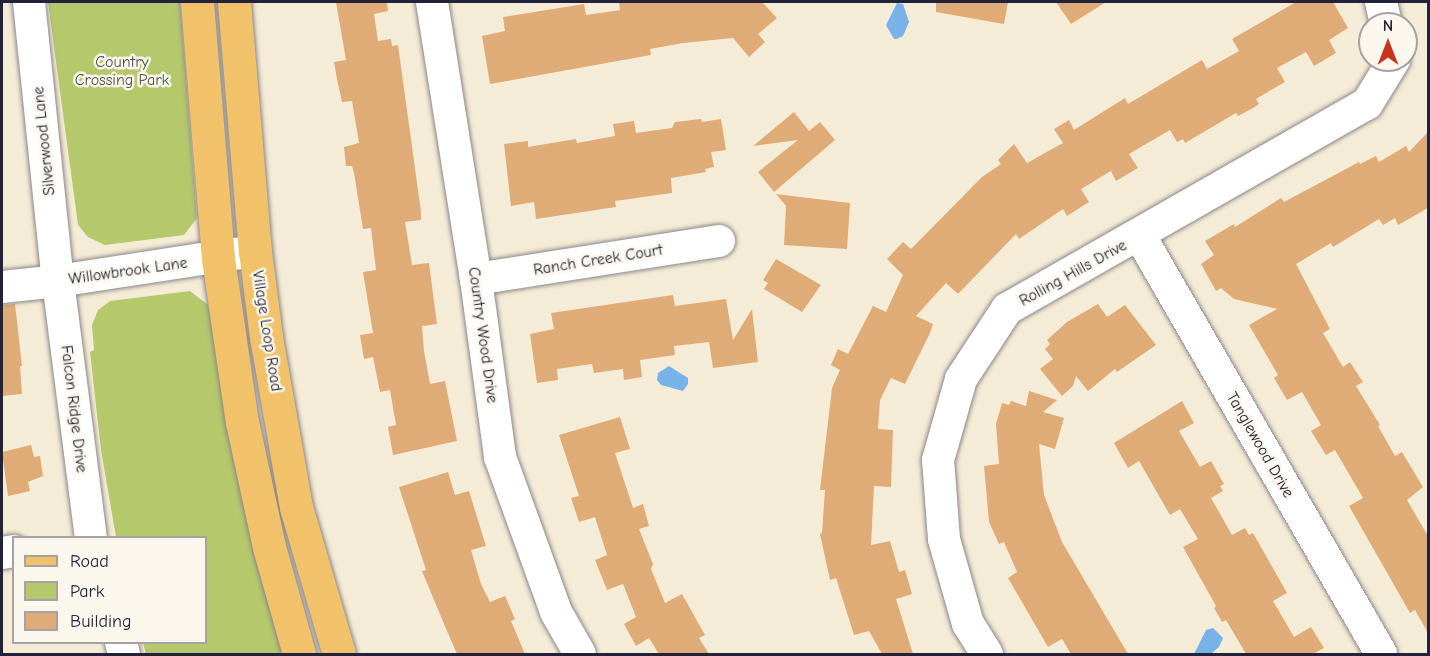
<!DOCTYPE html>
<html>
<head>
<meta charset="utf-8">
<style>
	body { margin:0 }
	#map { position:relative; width:1430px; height:656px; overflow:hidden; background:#f5ecd7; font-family:"Comic Neue",sans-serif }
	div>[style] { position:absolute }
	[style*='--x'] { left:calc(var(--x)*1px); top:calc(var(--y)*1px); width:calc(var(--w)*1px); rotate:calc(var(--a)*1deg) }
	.green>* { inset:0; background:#b5c86c }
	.water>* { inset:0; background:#77b3e9 }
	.building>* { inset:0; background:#dfab76 }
	.roads { filter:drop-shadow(0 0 2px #8c8789) drop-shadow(0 0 2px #8c8789) }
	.minor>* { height:32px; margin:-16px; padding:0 16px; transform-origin:16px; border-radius:16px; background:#fff }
	.major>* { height:33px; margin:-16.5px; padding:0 16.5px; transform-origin:16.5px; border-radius:16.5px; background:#f2c26a }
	span { translate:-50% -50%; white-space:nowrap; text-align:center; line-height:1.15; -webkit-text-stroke:5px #fbf7ec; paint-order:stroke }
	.park-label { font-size:16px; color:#4e544a }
	.street-label { font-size:16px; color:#22223b }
	.frame { position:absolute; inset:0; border:3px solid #22223b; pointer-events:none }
	.legend { position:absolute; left:12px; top:536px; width:195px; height:108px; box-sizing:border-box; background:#fbf7ec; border:2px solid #a4a2a5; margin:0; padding:8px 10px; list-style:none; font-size:18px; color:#22223b }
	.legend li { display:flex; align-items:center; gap:12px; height:30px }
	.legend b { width:30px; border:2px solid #a4a2a5 }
	.north { position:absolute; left:1358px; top:12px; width:60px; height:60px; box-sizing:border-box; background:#fbf7ec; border:2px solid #a4a2a5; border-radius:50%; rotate:0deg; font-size:16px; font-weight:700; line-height:24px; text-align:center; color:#22223b }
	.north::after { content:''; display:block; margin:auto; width:21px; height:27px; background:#c8321e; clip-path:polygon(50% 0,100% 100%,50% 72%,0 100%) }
</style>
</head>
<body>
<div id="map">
	<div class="green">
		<i style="clip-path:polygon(48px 2px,180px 2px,197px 218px,184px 235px,105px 245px,88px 237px,78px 225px)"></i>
		<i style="clip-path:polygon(190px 291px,208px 305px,290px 654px,146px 654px,143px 643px,206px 642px,206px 538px,116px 537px,101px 450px,90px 352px,94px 350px,92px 325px,98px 310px,110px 301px)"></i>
	</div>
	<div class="water">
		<i style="clip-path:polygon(897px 3px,903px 4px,909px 22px,903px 36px,897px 39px,894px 39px,886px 25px)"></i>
		<i style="clip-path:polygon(669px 366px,688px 378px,688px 384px,683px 391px,661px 385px,657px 380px,658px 373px)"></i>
		<i style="clip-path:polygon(1213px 628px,1223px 638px,1219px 647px,1211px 654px,1194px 654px,1206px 630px)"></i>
	</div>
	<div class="building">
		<i style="clip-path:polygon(336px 2px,387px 2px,388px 11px,374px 14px,378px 41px,391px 39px,392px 46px,398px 45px,421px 212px,421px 220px,405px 222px,412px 265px,429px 263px,437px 324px,422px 326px,424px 351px,430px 384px,445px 381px,457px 441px,393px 455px,388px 427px,396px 425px,390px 390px,380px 392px,373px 357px,364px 359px,360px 335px,373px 333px,363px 272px,376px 270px,371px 228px,363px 229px,354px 173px,352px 166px,346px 166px,344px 147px,359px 143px,352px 101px,342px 102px,337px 79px,334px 62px,346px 60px)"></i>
		<i style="clip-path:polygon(619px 2px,762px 2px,777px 18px,758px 34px,765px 42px,749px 57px,733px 38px,683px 43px,650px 49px,651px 55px,490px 84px,482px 36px,505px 31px,503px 17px,584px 4px,586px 15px,620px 10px)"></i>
		<i style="clip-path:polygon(936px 2px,1008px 2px,1004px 24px,936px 12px)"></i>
		<i style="clip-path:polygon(1056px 2px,1106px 2px,1071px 24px)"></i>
		<i style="clip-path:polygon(1296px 2px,1333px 2px,1348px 28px,1329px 40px,1336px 53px,1314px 66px,1306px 52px,1277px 68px,1285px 82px,1256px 99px,1259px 104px,1253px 108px,1238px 116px,1236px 113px,1185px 143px,1183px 139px,1177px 142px,1170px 130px,1129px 154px,1138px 168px,1116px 181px,1111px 171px,1081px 189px,1089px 202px,1067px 216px,1063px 209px,1019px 239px,1016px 234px,958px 294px,946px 283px,916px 316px,933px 324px,930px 333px,905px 384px,891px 378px,880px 400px,878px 429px,893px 430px,891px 487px,874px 486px,871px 545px,890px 541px,899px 572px,905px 570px,912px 594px,896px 599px,913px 654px,882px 654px,869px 631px,854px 635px,836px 578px,830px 580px,820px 534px,822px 533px,825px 490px,820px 490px,832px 388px,840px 370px,831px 365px,838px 349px,848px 354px,873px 306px,886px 312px,903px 275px,887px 259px,903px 242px,911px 249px,982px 177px,1001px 164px,998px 160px,1014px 144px,1027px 163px,1063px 143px,1054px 129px,1069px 120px,1074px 130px,1125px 98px,1128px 104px,1202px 60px,1207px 69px,1239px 51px,1232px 39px)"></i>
		<i style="clip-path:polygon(794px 112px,809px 131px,820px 122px,835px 140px,774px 192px,758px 172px,798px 140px,753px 146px)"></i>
		<i style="clip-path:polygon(701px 119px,702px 122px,721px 119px,726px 150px,711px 152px,714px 167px,705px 169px,706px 172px,671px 178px,672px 193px,615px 201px,616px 207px,536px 219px,534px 202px,511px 206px,504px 144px,528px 141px,528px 147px,576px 139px,577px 143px,615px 136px,613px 124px,634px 121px,636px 133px,672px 128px,675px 122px)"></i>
		<i style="clip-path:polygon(1428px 132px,1428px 208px,1398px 225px,1395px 218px,1383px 225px,1379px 219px,1333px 247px,1331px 243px,1296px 264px,1330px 329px,1323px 333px,1343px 367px,1350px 362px,1363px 382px,1356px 386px,1380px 425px,1378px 426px,1395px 456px,1402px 452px,1423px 487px,1407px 500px,1428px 536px,1428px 633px,1415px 610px,1410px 613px,1349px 506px,1363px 498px,1335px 450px,1326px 455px,1311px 431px,1321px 425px,1302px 392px,1287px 400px,1274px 378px,1278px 375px,1249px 325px,1277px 309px,1234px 299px,1221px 288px,1216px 291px,1201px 264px,1214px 255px,1205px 241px,1234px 224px,1235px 227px,1281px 198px,1284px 202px,1359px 162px,1360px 164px,1376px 156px,1379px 162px,1406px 146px,1409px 152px)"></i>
		<i style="clip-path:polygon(776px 194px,850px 203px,847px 249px,784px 245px,786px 206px)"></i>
		<i style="clip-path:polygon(776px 259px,821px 285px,802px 312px,764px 289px,768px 283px,763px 280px)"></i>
		<i style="clip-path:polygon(673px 295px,675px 306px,726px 299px,733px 340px,752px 309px,758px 362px,713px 368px,709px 342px,674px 346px,675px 355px,640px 360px,642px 377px,624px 380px,623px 369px,594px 373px,592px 364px,557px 369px,558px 380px,537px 383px,530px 334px,554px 329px,551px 313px)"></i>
		<i style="clip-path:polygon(15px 304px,22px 366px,20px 366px,22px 394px,2px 396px,2px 305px)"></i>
		<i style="clip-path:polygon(1098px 304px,1107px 317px,1125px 305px,1156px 345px,1117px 372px,1115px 369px,1088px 391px,1076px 376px,1073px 386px,1062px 396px,1040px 369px,1053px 359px,1045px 349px,1050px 344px,1047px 340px,1067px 322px)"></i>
		<i style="clip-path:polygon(1029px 391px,1057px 400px,1043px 412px,1064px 418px,1055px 449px,1039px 444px,1044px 495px,1062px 542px,1128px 654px,1071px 654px,1062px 639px,1048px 647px,1008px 578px,1017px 572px,1004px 542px,999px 544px,989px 522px,984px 466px,999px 464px,996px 424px,1002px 403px,1009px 405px,1011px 401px,1026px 406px)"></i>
		<i style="clip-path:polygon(1182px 401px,1194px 423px,1179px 431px,1200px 467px,1211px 461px,1224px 484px,1220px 486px,1223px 491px,1211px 498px,1232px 535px,1245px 528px,1249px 535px,1253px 533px,1287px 593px,1273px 601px,1294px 637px,1311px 627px,1324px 648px,1313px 654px,1246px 654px,1226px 620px,1222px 622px,1214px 608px,1216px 606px,1183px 547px,1198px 539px,1180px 509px,1170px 515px,1139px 461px,1128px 468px,1114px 443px)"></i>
		<i style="clip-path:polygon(620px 417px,630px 449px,615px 453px,633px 508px,643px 504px,649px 526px,639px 529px,653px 564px,651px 569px,665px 603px,682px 594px,705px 635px,699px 638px,709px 654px,659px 654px,649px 638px,636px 646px,624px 624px,636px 617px,623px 584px,607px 590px,595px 560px,607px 555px,595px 517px,579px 522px,571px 498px,579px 496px,559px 435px)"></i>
		<i style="clip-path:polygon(31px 445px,34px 457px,40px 456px,43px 476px,28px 482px,30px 491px,8px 496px,2px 452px)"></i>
		<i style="clip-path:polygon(448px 472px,455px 495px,469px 491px,486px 546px,471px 550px,481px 584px,490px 602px,505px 596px,515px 619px,511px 621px,525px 654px,457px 654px,444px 624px,422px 571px,426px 570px,399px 487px)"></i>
	</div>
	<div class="roads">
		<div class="minor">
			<i style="--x:29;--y:2;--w:281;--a:84.1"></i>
			<i style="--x:58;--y:281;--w:259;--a:82.7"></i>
			<i style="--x:432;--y:2;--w:280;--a:81"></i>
			<i style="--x:476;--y:279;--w:180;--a:82.3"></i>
			<i style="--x:500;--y:457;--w:165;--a:70.1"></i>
			<i style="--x:556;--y:612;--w:48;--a:60.3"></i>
			<i style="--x:1381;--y:2;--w:23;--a:77"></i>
			<i style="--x:1140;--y:236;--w:482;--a:60"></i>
			<i style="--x:476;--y:279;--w:246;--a:-8.9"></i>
			<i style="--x:2;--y:287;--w:56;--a:-6.1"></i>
			<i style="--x:58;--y:281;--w:199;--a:-8.7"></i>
			<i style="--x:2;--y:553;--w:12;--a:-9"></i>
			<i style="--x:121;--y:642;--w:12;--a:76"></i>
			<i style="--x:987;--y:654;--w:36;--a:-122"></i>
			<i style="--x:968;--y:624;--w:88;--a:-105.8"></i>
			<i style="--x:944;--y:539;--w:79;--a:-94.3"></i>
			<i style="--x:938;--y:460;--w:84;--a:-74.1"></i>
			<i style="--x:961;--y:379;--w:84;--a:-56.7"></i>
			<i style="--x:1007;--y:309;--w:414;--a:-29.7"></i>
			<i style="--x:1367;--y:104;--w:52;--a:-58.5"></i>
		</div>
		<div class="major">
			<i style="--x:197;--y:2;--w:257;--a:85.3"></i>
			<i style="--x:218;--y:258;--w:166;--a:81.7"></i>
			<i style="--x:242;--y:422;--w:128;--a:77.8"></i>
			<i style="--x:269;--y:547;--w:111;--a:74.3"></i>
			<i style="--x:234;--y:2;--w:250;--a:85.2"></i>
			<i style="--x:255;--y:251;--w:87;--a:82.7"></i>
			<i style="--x:266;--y:337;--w:173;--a:80"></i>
			<i style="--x:296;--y:507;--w:153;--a:73.7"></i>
		</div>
	</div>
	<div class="park-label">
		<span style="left:122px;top:71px">Country<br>Crossing Park</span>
	</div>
	<div class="street-label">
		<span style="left:44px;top:141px;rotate:-96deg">Silverwood Lane</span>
		<span style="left:598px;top:260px;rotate:-9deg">Ranch Creek Court</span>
		<span style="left:128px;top:271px;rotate:-8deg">Willowbrook Lane</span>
		<span style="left:1073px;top:273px;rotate:-29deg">Rolling Hills Drive</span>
		<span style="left:267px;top:331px;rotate:81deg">Village Loop Road</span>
		<span style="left:483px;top:335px;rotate:82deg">Country Wood Drive</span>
		<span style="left:74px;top:409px;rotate:83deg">Falcon Ridge Drive</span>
		<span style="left:1260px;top:445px;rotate:60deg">Tanglewood Drive</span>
	</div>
	<div class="frame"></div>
	<ul class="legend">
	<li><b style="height:8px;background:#f2c26a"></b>Road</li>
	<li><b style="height:16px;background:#b5c86c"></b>Park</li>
	<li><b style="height:16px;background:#dfab76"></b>Building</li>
	</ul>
	<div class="north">N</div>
</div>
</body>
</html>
